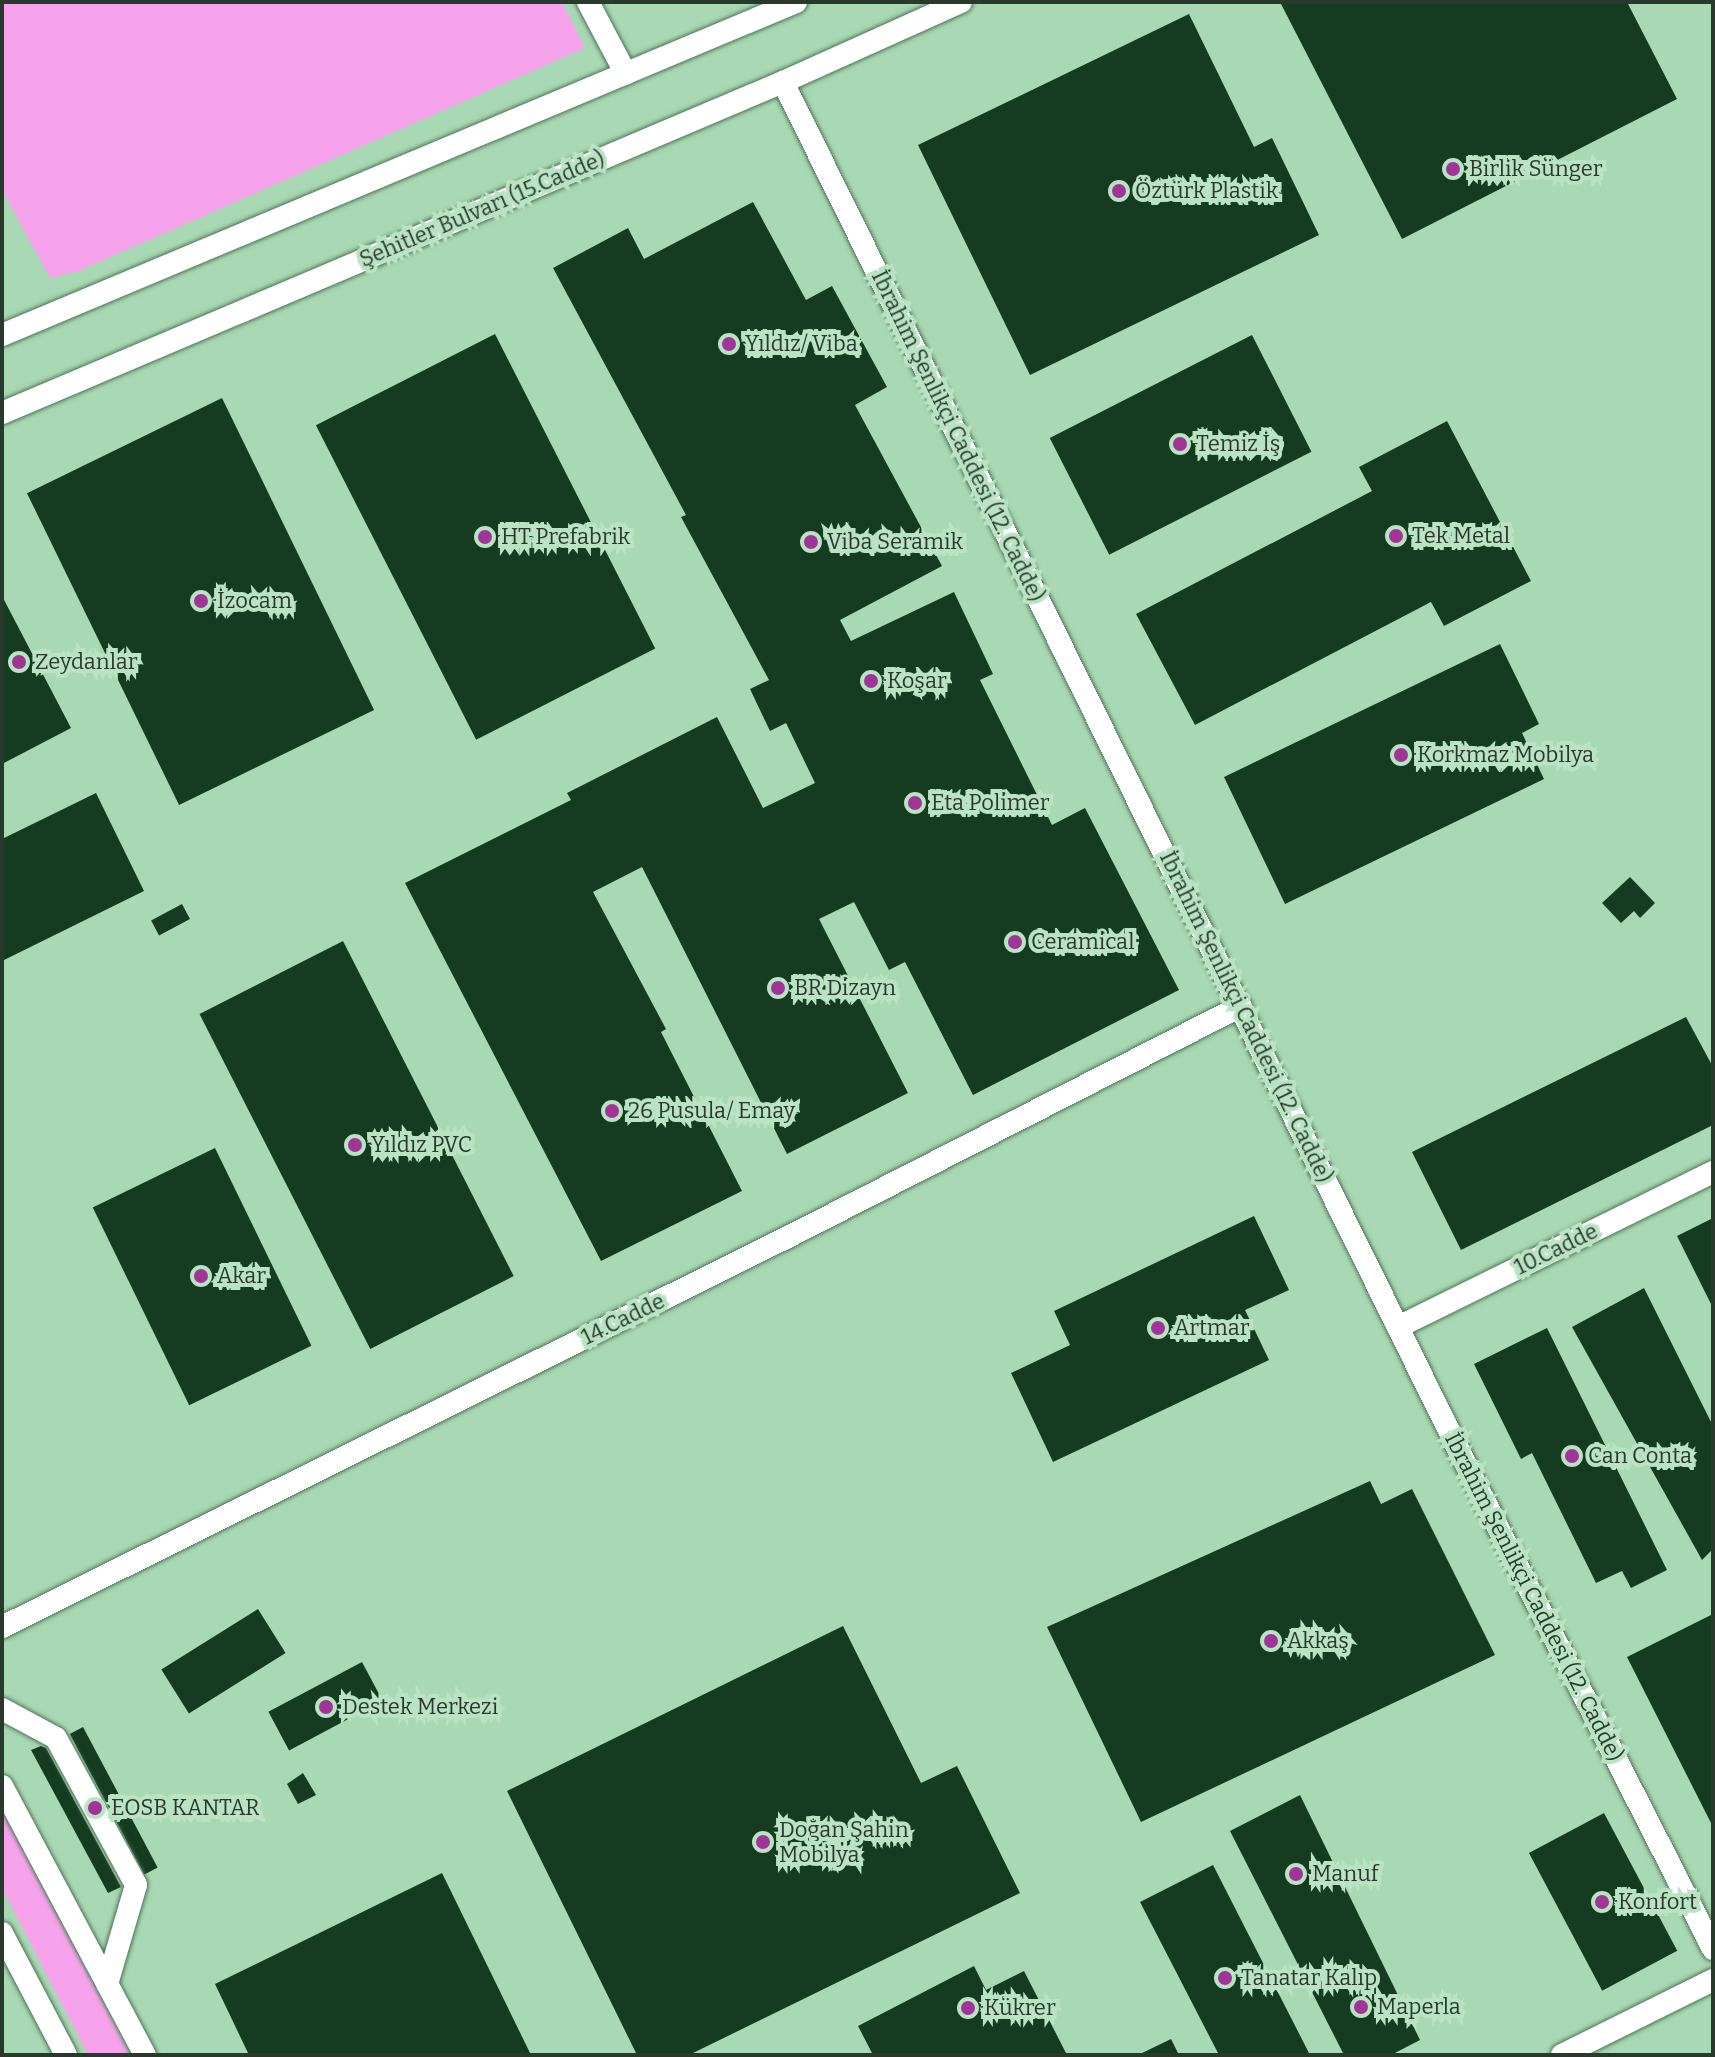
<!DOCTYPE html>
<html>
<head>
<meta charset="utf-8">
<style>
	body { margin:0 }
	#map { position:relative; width:1715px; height:2057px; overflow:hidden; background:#b9e3c2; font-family:Bitter,serif }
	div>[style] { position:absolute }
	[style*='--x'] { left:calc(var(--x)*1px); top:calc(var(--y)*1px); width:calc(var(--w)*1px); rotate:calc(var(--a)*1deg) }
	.built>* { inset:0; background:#a9d9b4; transform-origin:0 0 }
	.green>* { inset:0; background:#f7a3ec }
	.building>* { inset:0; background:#153c21; transform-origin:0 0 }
	.roads { filter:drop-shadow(0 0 2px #4f7558) drop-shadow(0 0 2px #4f7558) }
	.minor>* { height:22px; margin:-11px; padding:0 11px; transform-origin:11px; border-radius:11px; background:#fff }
	.dots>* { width:22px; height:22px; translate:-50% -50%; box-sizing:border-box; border:4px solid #b9e3c2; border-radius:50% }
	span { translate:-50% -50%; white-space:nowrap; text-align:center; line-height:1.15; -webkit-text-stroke:8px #b9e3c2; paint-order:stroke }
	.poi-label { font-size:22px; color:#293a2d }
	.left { translate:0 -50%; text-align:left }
	.street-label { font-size:22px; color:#293a2d }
	.frame { position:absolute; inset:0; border:4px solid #293a2d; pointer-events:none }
</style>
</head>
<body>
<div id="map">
	<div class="built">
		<i style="left:2px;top:2px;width:1711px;height:2053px"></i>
	</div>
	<div class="green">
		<i style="clip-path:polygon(2px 2px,562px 2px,585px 48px,81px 270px,50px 278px,2px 190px)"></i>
		<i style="clip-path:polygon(2px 1810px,130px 2055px,88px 2055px,2px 1888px)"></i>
	</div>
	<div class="building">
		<i style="clip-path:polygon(1280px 2px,1627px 2px,1677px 99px,1402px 239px)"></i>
		<i style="clip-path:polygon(1189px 14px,1254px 147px,1272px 138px,1319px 235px,1030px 375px,918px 145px)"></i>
		<i style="clip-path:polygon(753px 202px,806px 300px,832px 286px,887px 387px,855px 405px,942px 566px,840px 620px,851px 641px,954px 592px,993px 674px,980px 680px,1052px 825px,1085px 808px,1179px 990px,973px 1095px,905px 962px,889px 970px,854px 902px,819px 919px,908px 1093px,787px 1154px,642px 867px,593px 892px,666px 1029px,661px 1032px,742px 1191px,601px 1261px,405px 883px,571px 800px,567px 793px,717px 717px,763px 808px,815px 783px,786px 723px,770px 731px,750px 689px,769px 680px,681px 517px,686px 515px,553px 268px,628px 228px,644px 259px)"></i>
		<i style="left:495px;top:334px;width:353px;height:201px;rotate:63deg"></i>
		<i style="left:1252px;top:335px;width:131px;height:227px;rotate:63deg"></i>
		<i style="left:222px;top:398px;width:347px;height:217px;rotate:64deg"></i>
		<i style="clip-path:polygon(1447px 421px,1531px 581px,1444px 626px,1431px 602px,1195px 725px,1136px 614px,1372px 491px,1359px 467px)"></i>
		<i style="clip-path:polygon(2px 596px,71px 728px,2px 764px)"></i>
		<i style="clip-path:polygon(1500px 644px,1539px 724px,1522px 733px,1544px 779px,1285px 904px,1224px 777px)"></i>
		<i style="clip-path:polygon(96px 793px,144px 891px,2px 961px,2px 839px)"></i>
		<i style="clip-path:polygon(1630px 877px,1655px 903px,1640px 918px,1634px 911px,1621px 923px,1602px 903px)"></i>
		<i style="left:182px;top:904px;width:17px;height:35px;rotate:62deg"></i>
		<i style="left:343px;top:941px;width:376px;height:161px;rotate:63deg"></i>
		<i style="clip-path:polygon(1686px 1017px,1713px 1067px,1713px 1125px,1461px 1250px,1412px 1152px)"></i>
		<i style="left:215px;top:1148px;width:220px;height:136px;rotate:64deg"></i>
		<i style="clip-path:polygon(1254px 1216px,1289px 1290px,1245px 1310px,1269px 1360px,1053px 1462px,1011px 1373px,1070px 1345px,1054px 1311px)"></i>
		<i style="clip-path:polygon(1713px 1218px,1713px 1308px,1677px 1236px)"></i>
		<i style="clip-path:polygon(1644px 1288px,1713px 1426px,1713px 1549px,1702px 1560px,1572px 1327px)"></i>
		<i style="clip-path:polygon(1547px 1328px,1667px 1570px,1631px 1588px,1622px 1571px,1596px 1583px,1532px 1453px,1521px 1459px,1474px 1364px)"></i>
		<i style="clip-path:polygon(1370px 1481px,1381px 1504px,1412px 1489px,1495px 1655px,1141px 1822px,1047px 1627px)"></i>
		<i style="left:258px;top:1609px;width:52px;height:114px;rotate:58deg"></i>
		<i style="clip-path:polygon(1713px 1614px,1713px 1827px,1627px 1657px)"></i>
		<i style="clip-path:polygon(843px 1626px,921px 1783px,957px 1766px,1020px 1893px,689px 2055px,637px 2055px,507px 1791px)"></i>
		<i style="left:362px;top:1662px;width:44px;height:106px;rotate:62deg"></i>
		<i style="left:83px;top:1727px;width:159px;height:15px;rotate:62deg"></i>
		<i style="clip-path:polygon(41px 1746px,46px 1748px,121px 1887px,108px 1893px,31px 1750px)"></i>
		<i style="clip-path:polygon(303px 1773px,316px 1795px,298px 1804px,287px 1784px)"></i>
		<i style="clip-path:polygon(1300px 1795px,1420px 2040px,1391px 2055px,1344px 2055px,1230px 1831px)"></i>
		<i style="left:1604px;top:1813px;width:156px;height:85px;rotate:62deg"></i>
		<i style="clip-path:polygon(1213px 1865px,1310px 2055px,1219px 2055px,1140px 1902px)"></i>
		<i style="clip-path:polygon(442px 1873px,531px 2055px,249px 2055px,215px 1984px)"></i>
		<i style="clip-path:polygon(974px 1966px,986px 1990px,1024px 1971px,1067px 2055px,873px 2055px,858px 2026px)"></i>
		<i style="clip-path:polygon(1171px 2039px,1179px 2055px,1138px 2055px)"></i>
	</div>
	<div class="roads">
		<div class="minor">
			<i style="--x:588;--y:2;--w:81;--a:62.2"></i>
			<i style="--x:783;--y:82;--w:1529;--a:63.72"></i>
			<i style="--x:1460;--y:1453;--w:557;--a:62.97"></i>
			<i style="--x:2;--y:335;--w:861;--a:-22.75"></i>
			<i style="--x:2;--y:413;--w:848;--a:-22.97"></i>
			<i style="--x:783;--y:82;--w:195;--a:-24.2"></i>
			<i style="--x:1398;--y:1327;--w:351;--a:-26.2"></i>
			<i style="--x:2;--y:1627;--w:880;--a:-26.39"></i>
			<i style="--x:790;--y:1236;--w:506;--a:-27.02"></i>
			<i style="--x:2;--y:1709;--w:61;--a:28.2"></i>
			<i style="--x:56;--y:1738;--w:167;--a:61.4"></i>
			<i style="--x:136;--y:1885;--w:103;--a:106.3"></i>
			<i style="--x:2;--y:1786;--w:305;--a:62"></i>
			<i style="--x:2;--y:1933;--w:138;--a:62.3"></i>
			<i style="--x:1562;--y:2055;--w:169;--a:-26.4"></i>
		</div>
	</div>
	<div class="dots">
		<i style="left:1453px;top:169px;background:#a03597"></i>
		<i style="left:1119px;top:191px;background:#a03597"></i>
		<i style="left:729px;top:344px;background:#a03597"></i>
		<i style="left:1180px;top:444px;background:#a03597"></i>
		<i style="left:1396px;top:536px;background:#a03597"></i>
		<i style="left:485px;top:537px;background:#a03597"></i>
		<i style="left:811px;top:542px;background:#a03597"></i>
		<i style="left:201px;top:601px;background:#a03597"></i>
		<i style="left:19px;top:662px;background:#a03597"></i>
		<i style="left:871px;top:681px;background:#a03597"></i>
		<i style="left:1401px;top:755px;background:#a03597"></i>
		<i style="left:915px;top:803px;background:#a03597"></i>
		<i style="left:1015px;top:942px;background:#a03597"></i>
		<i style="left:778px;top:988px;background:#a03597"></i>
		<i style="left:612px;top:1111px;background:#a03597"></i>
		<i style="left:355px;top:1145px;background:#a03597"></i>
		<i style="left:201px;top:1276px;background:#a03597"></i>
		<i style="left:1158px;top:1328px;background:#a03597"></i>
		<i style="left:1572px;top:1456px;background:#a03597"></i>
		<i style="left:1271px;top:1641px;background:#a03597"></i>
		<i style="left:326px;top:1707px;background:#a03597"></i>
		<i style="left:95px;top:1808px;background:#a03597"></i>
		<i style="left:763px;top:1842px;background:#a03597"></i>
		<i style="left:1296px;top:1874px;background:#a03597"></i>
		<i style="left:1602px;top:1902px;background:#a03597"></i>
		<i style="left:1225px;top:1978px;background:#a03597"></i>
		<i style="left:1361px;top:2007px;background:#a03597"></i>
		<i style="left:968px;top:2008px;background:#a03597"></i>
	</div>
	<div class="poi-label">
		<span class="left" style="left:1469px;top:169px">Birlik Sünger</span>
		<span class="left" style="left:1135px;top:191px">Öztürk Plastik</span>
		<span class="left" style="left:745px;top:344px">Yıldız/ Viba</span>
		<span class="left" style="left:1196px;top:444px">Temiz İş</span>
		<span class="left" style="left:1412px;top:536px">Tek Metal</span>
		<span class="left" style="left:501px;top:537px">HT Prefabrik</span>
		<span class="left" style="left:827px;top:542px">Viba Seramik</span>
		<span class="left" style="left:217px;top:601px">İzocam</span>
		<span class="left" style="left:35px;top:662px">Zeydanlar</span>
		<span class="left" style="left:887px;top:681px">Koşar</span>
		<span class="left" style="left:1417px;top:755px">Korkmaz Mobilya</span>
		<span class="left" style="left:931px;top:803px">Eta Polimer</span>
		<span class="left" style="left:1031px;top:942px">Ceramical</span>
		<span class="left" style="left:794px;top:988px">BR Dizayn</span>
		<span class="left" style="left:628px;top:1111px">26 Pusula/ Emay</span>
		<span class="left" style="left:371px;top:1145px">Yıldız PVC</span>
		<span class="left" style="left:217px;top:1276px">Akar</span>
		<span class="left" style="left:1174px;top:1328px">Artmar</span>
		<span class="left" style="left:1588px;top:1456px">Can Conta</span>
		<span class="left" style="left:1287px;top:1641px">Akkaş</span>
		<span class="left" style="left:342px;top:1707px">Destek Merkezi</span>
		<span class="left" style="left:111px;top:1808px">EOSB KANTAR</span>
		<span class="left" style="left:779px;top:1842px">Doğan Şahin<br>Mobilya</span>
		<span class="left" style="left:1312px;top:1874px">Manuf</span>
		<span class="left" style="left:1618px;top:1902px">Konfort</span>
		<span class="left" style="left:1241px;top:1978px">Tanatar Kalıp</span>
		<span class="left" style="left:1377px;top:2007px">Maperla</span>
		<span class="left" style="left:984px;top:2008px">Kükrer</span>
	</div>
	<div class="street-label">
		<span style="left:482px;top:209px;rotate:-23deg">Şehitler Bulvarı (15.Cadde)</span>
		<span style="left:958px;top:436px;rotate:64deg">İbrahim Şenlikçi Caddesi (12. Cadde)</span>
		<span style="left:1246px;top:1017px;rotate:64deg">İbrahim Şenlikçi Caddesi (12. Cadde)</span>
		<span style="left:1556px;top:1249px;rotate:-26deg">10.Cadde</span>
		<span style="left:623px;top:1319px;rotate:-26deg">14.Cadde</span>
		<span style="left:1534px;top:1597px;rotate:63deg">İbrahim Şenlikçi Caddesi (12. Cadde)</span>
	</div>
	<div class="frame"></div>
</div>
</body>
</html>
